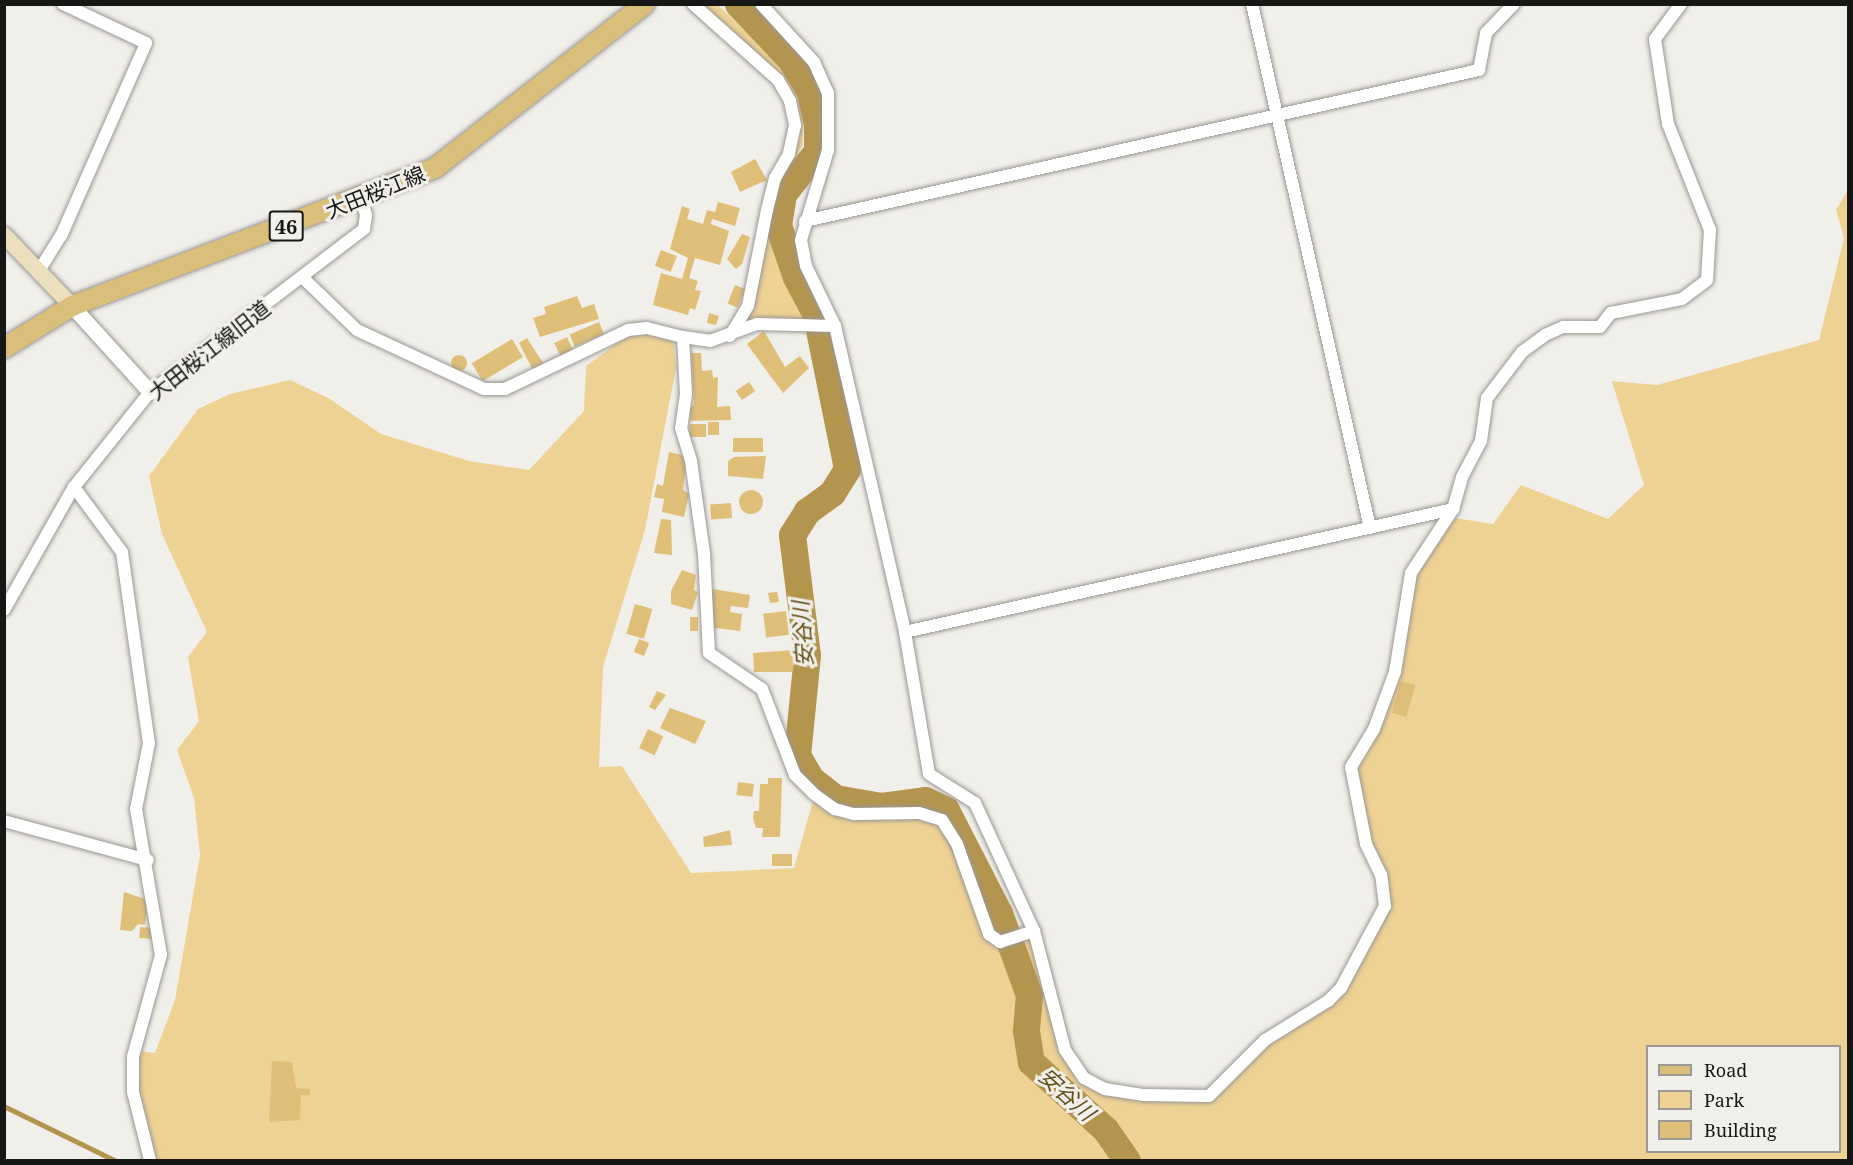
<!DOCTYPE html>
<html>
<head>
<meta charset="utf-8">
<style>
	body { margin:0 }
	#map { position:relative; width:1853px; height:1165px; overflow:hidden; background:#f1efea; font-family:"Noto Serif","Noto Sans JP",serif }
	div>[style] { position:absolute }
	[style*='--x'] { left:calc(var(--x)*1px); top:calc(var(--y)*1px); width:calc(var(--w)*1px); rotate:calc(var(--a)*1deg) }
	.green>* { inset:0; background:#eed294 }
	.stream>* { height:4.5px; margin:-2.25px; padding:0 2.25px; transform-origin:2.25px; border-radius:2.25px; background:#b4954e }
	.river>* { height:27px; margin:-13.5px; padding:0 13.5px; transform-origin:13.5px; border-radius:13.5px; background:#b4954e }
	.building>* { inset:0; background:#dfbe77; transform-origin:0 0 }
	.round { border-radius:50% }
	.roads { filter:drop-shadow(0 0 2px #989692) drop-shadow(0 0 2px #989692) }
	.minor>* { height:12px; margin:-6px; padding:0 6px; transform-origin:6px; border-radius:6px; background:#fff }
	.tertiary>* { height:15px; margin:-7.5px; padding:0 7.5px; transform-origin:7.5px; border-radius:7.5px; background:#fff }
	.secondary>* { height:16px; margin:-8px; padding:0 8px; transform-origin:8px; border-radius:8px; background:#ecdfbd }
	.primary>* { height:20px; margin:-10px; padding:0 10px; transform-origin:10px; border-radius:10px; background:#dabf7b }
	span { translate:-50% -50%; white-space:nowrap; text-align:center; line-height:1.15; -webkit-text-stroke:6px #f1efea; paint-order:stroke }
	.shield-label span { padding:2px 4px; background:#f1efea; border:2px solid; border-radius:4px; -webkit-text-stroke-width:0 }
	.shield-label { font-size:20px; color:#171715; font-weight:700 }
	.street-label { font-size:21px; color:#171715 }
	.water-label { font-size:22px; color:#654f19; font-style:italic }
	.frame { position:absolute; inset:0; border:6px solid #171715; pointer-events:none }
	.legend { position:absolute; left:1646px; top:1045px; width:195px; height:108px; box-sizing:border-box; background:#f1efea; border:2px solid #9a9995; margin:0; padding:8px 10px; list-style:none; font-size:18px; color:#171715 }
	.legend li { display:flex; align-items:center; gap:12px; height:30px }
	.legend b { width:30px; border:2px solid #9a9995 }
</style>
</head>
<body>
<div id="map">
	<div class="green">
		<i style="clip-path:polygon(698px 5px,718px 5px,790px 73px,802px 101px,803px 144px,782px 185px,773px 223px,811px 324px,746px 320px,794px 101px)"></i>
		<i style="clip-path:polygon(evenodd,1848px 190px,1848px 1160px,154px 1160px,136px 1086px,138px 1051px,155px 1053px,175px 1000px,200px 855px,194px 798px,177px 750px,199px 721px,188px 657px,207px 632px,162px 534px,149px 476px,198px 409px,230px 394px,290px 380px,330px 399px,381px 434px,469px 461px,529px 470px,584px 411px,586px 366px,631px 333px,646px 331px,673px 339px,676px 368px,645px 530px,603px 667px,599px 767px,622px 766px,691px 873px,794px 868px,814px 797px,832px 811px,923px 817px,945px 827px,985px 933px,1030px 938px,1062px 1053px,1085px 1084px,1209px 1099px,1267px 1043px,1330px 1005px,1388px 903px,1354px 770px,1378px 733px,1416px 570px,1455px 518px,1493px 524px,1521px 485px,1608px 519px,1644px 485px,1612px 381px,1657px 385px,1819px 340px,1844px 238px,1836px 210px,1848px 190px,1648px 1046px,1840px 1046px,1840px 1152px,1648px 1152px,1648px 1046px)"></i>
	</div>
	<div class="stream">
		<i style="--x:4;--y:1106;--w:123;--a:26.1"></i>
	</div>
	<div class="river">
		<i style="--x:738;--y:4;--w:77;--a:46.6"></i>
		<i style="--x:791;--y:60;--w:37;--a:59"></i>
		<i style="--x:810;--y:92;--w:33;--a:78"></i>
		<i style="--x:817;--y:124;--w:27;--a:90"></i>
		<i style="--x:817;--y:151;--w:55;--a:128.3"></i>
		<i style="--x:783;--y:194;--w:31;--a:99"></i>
		<i style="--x:778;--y:225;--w:55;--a:70.9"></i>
		<i style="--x:796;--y:277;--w:43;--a:62.2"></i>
		<i style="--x:816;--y:315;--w:157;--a:78.6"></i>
		<i style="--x:847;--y:469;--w:28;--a:122"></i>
		<i style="--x:832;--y:493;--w:31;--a:144"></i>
		<i style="--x:807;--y:511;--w:28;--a:122"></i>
		<i style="--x:792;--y:535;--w:121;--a:82.9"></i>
		<i style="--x:807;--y:655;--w:100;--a:95.7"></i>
		<i style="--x:797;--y:755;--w:28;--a:60"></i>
		<i style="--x:811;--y:779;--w:31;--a:38"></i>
		<i style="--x:835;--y:798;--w:47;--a:9.9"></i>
		<i style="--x:881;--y:806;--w:44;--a:-7.8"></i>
		<i style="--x:925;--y:800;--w:23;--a:25"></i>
		<i style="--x:946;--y:810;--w:116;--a:62.8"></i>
		<i style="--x:999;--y:913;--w:87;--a:69.9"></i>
		<i style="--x:1029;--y:995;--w:36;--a:95"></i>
		<i style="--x:1026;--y:1031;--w:31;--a:81"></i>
		<i style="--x:1031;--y:1062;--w:100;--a:42.2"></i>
		<i style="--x:1105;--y:1129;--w:38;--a:55"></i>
	</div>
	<div class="building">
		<i style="clip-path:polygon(755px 159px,767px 180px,740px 192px,731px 172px)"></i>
		<i style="clip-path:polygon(718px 202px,740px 208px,735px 226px,712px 219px,711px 224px,729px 231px,720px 265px,695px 258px,689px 278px,698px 281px,695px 290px,701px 291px,695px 310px,690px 308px,688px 315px,653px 305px,661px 273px,682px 279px,688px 258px,670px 249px,682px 206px,690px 209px,687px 219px,703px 224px,707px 210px,715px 212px)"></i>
		<i style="clip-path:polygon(742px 234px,750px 237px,742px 264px,736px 269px,727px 259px)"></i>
		<i style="left:661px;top:250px;width:17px;height:17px;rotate:21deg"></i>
		<i style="left:735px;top:285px;width:11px;height:20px;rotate:22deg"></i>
		<i style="clip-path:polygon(577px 296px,582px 308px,594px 304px,599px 319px,540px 337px,533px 318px,546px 314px,544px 307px)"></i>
		<i style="clip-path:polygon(709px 313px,719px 316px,716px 325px,707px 323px)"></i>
		<i style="left:599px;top:322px;width:13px;height:32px;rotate:67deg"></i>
		<i style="clip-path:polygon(764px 331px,785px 367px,800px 356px,809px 368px,783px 393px,747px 344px)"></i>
		<i style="left:567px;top:337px;width:14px;height:14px;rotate:65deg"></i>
		<i style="clip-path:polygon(527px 338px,543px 363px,533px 370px,519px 343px)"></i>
		<i style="left:512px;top:339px;width:21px;height:47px;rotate:59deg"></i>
		<i style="clip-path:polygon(691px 353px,701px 353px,702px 371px,712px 370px,713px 378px,718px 377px,717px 407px,730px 406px,731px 420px,690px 421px,689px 409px,694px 405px)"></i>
		<i class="round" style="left:451px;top:355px;width:16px;height:16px"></i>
		<i style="left:749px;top:382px;width:11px;height:16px;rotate:56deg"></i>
		<i style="left:708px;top:422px;width:11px;height:13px"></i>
		<i style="left:706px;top:424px;width:13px;height:16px;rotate:90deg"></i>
		<i style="left:733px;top:438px;width:30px;height:14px"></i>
		<i style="clip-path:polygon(669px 452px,682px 455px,686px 466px,683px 490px,689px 494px,684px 517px,662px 512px,664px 499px,654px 497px,657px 484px,663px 486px)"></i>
		<i style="clip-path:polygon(766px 456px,763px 479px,728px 476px,728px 461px,734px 457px)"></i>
		<i class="round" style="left:739px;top:490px;width:24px;height:24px"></i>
		<i style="left:731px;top:503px;width:15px;height:21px;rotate:86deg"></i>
		<i style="clip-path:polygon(661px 519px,671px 520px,672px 555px,654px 553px)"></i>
		<i style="clip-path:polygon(682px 570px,696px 575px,694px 590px,698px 592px,692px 610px,671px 604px,671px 591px)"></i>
		<i style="clip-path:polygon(713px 589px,750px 595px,748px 608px,731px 606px,730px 612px,742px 614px,740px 631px,707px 627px)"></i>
		<i style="clip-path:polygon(777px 592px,779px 602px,770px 603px,768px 593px)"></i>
		<i style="left:635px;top:604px;width:18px;height:31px;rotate:16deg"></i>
		<i style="left:786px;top:611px;width:24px;height:23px;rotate:83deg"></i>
		<i style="left:690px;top:617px;width:8px;height:14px"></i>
		<i style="left:639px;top:639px;width:11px;height:14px;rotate:22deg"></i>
		<i style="clip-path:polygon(795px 650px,793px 672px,754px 672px,753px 653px)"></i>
		<i style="left:1401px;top:681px;width:15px;height:33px;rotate:16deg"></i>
		<i style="clip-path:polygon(657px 691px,666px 695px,655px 710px,649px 707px)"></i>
		<i style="clip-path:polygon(670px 708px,706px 721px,695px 744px,660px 728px)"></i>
		<i style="left:648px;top:729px;width:17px;height:21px;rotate:25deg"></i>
		<i style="clip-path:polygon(768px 778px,782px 778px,780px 837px,762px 837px,763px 828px,756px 828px,753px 818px,754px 811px,759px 811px,760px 784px,768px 784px)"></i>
		<i style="left:738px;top:782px;width:16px;height:13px;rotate:7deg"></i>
		<i style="clip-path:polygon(730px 830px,732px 845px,704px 847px,703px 837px)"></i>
		<i style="left:792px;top:854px;width:12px;height:20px;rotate:90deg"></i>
		<i style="clip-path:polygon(124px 892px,148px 900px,145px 925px,138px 924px,132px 931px,120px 930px)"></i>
		<i style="left:140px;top:927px;width:13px;height:11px;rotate:4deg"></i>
		<i style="clip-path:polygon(272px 1061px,292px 1062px,296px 1088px,310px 1089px,310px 1095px,301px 1095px,300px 1120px,269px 1122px)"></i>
	</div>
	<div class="roads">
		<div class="minor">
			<i style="--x:693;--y:4;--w:114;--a:41.8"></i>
			<i style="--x:778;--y:80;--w:24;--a:60"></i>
			<i style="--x:790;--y:101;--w:25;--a:78"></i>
			<i style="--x:795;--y:125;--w:30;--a:102"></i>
			<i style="--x:789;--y:154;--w:28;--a:120"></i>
			<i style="--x:775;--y:178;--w:33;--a:104"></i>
			<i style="--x:767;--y:210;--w:98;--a:101.2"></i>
			<i style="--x:748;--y:306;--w:35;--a:121"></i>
			<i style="--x:761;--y:4;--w:79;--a:47.6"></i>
			<i style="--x:814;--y:62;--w:34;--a:66"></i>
			<i style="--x:828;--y:93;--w:57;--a:90"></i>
			<i style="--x:828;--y:150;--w:94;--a:106.7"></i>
			<i style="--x:801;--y:240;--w:26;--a:79"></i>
			<i style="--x:806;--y:266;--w:67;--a:64.2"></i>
			<i style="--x:835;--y:326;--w:314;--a:77.1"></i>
			<i style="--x:905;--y:632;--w:144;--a:80.4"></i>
			<i style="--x:929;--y:774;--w:54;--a:32.2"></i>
			<i style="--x:975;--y:803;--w:141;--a:65.3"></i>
			<i style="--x:1034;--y:931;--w:123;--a:75.4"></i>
			<i style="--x:1065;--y:1050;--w:34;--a:56"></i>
			<i style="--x:1084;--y:1078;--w:24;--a:28"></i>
			<i style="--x:1105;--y:1089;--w:38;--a:9"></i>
			<i style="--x:1143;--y:1095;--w:66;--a:0.9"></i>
			<i style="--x:1209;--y:1096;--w:79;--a:-45"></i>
			<i style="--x:1265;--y:1040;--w:74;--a:-31.8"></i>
			<i style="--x:1328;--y:1001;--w:18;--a:-45"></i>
			<i style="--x:1341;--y:988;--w:93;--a:-61.8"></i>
			<i style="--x:1385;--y:906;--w:31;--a:-97"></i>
			<i style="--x:1381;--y:875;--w:34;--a:-116"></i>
			<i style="--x:1366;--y:844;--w:78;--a:-101"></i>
			<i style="--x:1351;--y:767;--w:44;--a:-58.8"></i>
			<i style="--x:1374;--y:729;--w:61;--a:-69.8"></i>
			<i style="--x:1395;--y:672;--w:100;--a:-80.8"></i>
			<i style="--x:1411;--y:573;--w:77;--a:-56.7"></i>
			<i style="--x:1453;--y:509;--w:33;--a:-74"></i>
			<i style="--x:1462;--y:477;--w:41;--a:-62.2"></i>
			<i style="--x:1481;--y:441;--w:43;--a:-82.1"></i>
			<i style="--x:1487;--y:398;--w:58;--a:-52.7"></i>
			<i style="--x:1522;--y:352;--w:29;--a:-36"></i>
			<i style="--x:1545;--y:335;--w:20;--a:-24"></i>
			<i style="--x:1563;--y:327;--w:37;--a:0"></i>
			<i style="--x:1600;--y:327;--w:18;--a:-52"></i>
			<i style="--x:1611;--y:313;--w:72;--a:-11.2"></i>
			<i style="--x:1682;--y:299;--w:31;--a:-37"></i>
			<i style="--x:1707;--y:280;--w:50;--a:-86.6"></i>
			<i style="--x:1710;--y:230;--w:114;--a:-111.6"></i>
			<i style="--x:1668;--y:124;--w:86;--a:-98.7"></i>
			<i style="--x:1655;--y:39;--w:44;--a:-53.4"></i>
			<i style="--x:1252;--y:4;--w:537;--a:77.31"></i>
			<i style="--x:805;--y:221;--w:691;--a:-12.63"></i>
			<i style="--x:1479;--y:70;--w:38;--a:-79"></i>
			<i style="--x:1486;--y:33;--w:40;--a:-46"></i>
			<i style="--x:40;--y:269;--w:39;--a:-58"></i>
			<i style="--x:61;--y:236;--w:211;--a:-66.2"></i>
			<i style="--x:146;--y:43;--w:92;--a:-154.8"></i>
			<i style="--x:302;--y:277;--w:76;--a:43.9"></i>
			<i style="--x:357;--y:330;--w:140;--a:24.9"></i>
			<i style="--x:484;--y:389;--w:21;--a:0"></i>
			<i style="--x:505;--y:389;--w:136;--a:-25.6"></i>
			<i style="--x:628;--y:330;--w:19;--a:-6"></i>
			<i style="--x:647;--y:328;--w:37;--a:14"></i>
			<i style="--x:683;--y:337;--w:57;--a:87"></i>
			<i style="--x:686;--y:394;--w:34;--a:98"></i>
			<i style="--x:681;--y:428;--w:34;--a:73"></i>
			<i style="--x:691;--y:461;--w:94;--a:82"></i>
			<i style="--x:704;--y:554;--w:99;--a:87.1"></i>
			<i style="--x:709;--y:653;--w:64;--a:34.2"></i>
			<i style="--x:762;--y:689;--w:92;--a:69"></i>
			<i style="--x:795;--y:775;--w:27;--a:45"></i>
			<i style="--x:814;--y:794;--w:26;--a:36"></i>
			<i style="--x:835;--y:809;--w:20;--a:15"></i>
			<i style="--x:854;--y:814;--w:65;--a:-0.9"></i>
			<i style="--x:919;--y:813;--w:24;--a:17"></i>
			<i style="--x:942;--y:820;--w:28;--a:58"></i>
			<i style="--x:957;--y:844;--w:96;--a:70.4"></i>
			<i style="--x:989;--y:934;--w:14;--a:36"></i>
			<i style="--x:1000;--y:942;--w:36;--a:-18"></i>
			<i style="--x:683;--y:337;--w:27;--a:8"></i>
			<i style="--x:710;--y:341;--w:50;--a:-19.9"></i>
			<i style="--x:757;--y:324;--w:78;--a:1.5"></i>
			<i style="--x:74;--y:487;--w:81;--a:53.6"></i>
			<i style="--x:122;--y:552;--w:193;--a:82"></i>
			<i style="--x:149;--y:743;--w:67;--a:101.1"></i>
			<i style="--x:136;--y:809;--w:148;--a:80.3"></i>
			<i style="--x:161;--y:955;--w:106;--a:105.4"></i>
			<i style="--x:133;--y:1057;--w:35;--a:90"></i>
			<i style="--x:133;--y:1092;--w:70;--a:76"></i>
			<i style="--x:4;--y:610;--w:142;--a:-60.4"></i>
			<i style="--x:74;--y:487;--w:122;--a:-51.3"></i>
			<i style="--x:150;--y:392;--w:269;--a:-37.3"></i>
			<i style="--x:364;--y:229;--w:14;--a:-82"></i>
			<i style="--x:366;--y:215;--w:17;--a:-107"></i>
			<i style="--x:905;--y:632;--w:562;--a:-12.65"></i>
			<i style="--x:4;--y:821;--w:149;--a:15.2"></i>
		</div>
		<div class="tertiary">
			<i style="--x:72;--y:306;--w:116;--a:47.8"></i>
		</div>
		<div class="secondary">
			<i style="--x:4;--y:235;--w:98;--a:46.2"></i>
		</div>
		<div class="primary">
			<i style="--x:4;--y:348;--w:80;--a:-31.7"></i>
			<i style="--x:72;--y:306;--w:388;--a:-20.8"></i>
			<i style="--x:435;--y:168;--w:266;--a:-38"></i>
		</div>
	</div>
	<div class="shield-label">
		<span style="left:286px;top:226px">46</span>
	</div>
	<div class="street-label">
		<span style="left:375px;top:192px;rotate:-22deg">大田桜江線</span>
		<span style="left:209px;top:350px;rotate:-38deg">大田桜江線旧道</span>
	</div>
	<div class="water-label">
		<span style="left:802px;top:634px;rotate:-94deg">安谷川</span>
		<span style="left:1067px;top:1094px;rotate:42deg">安谷川</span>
	</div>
	<div class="frame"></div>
	<ul class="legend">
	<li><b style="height:8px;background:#dabf7b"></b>Road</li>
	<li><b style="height:16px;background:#eed294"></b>Park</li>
	<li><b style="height:16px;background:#dfbe77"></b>Building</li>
	</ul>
</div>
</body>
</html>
